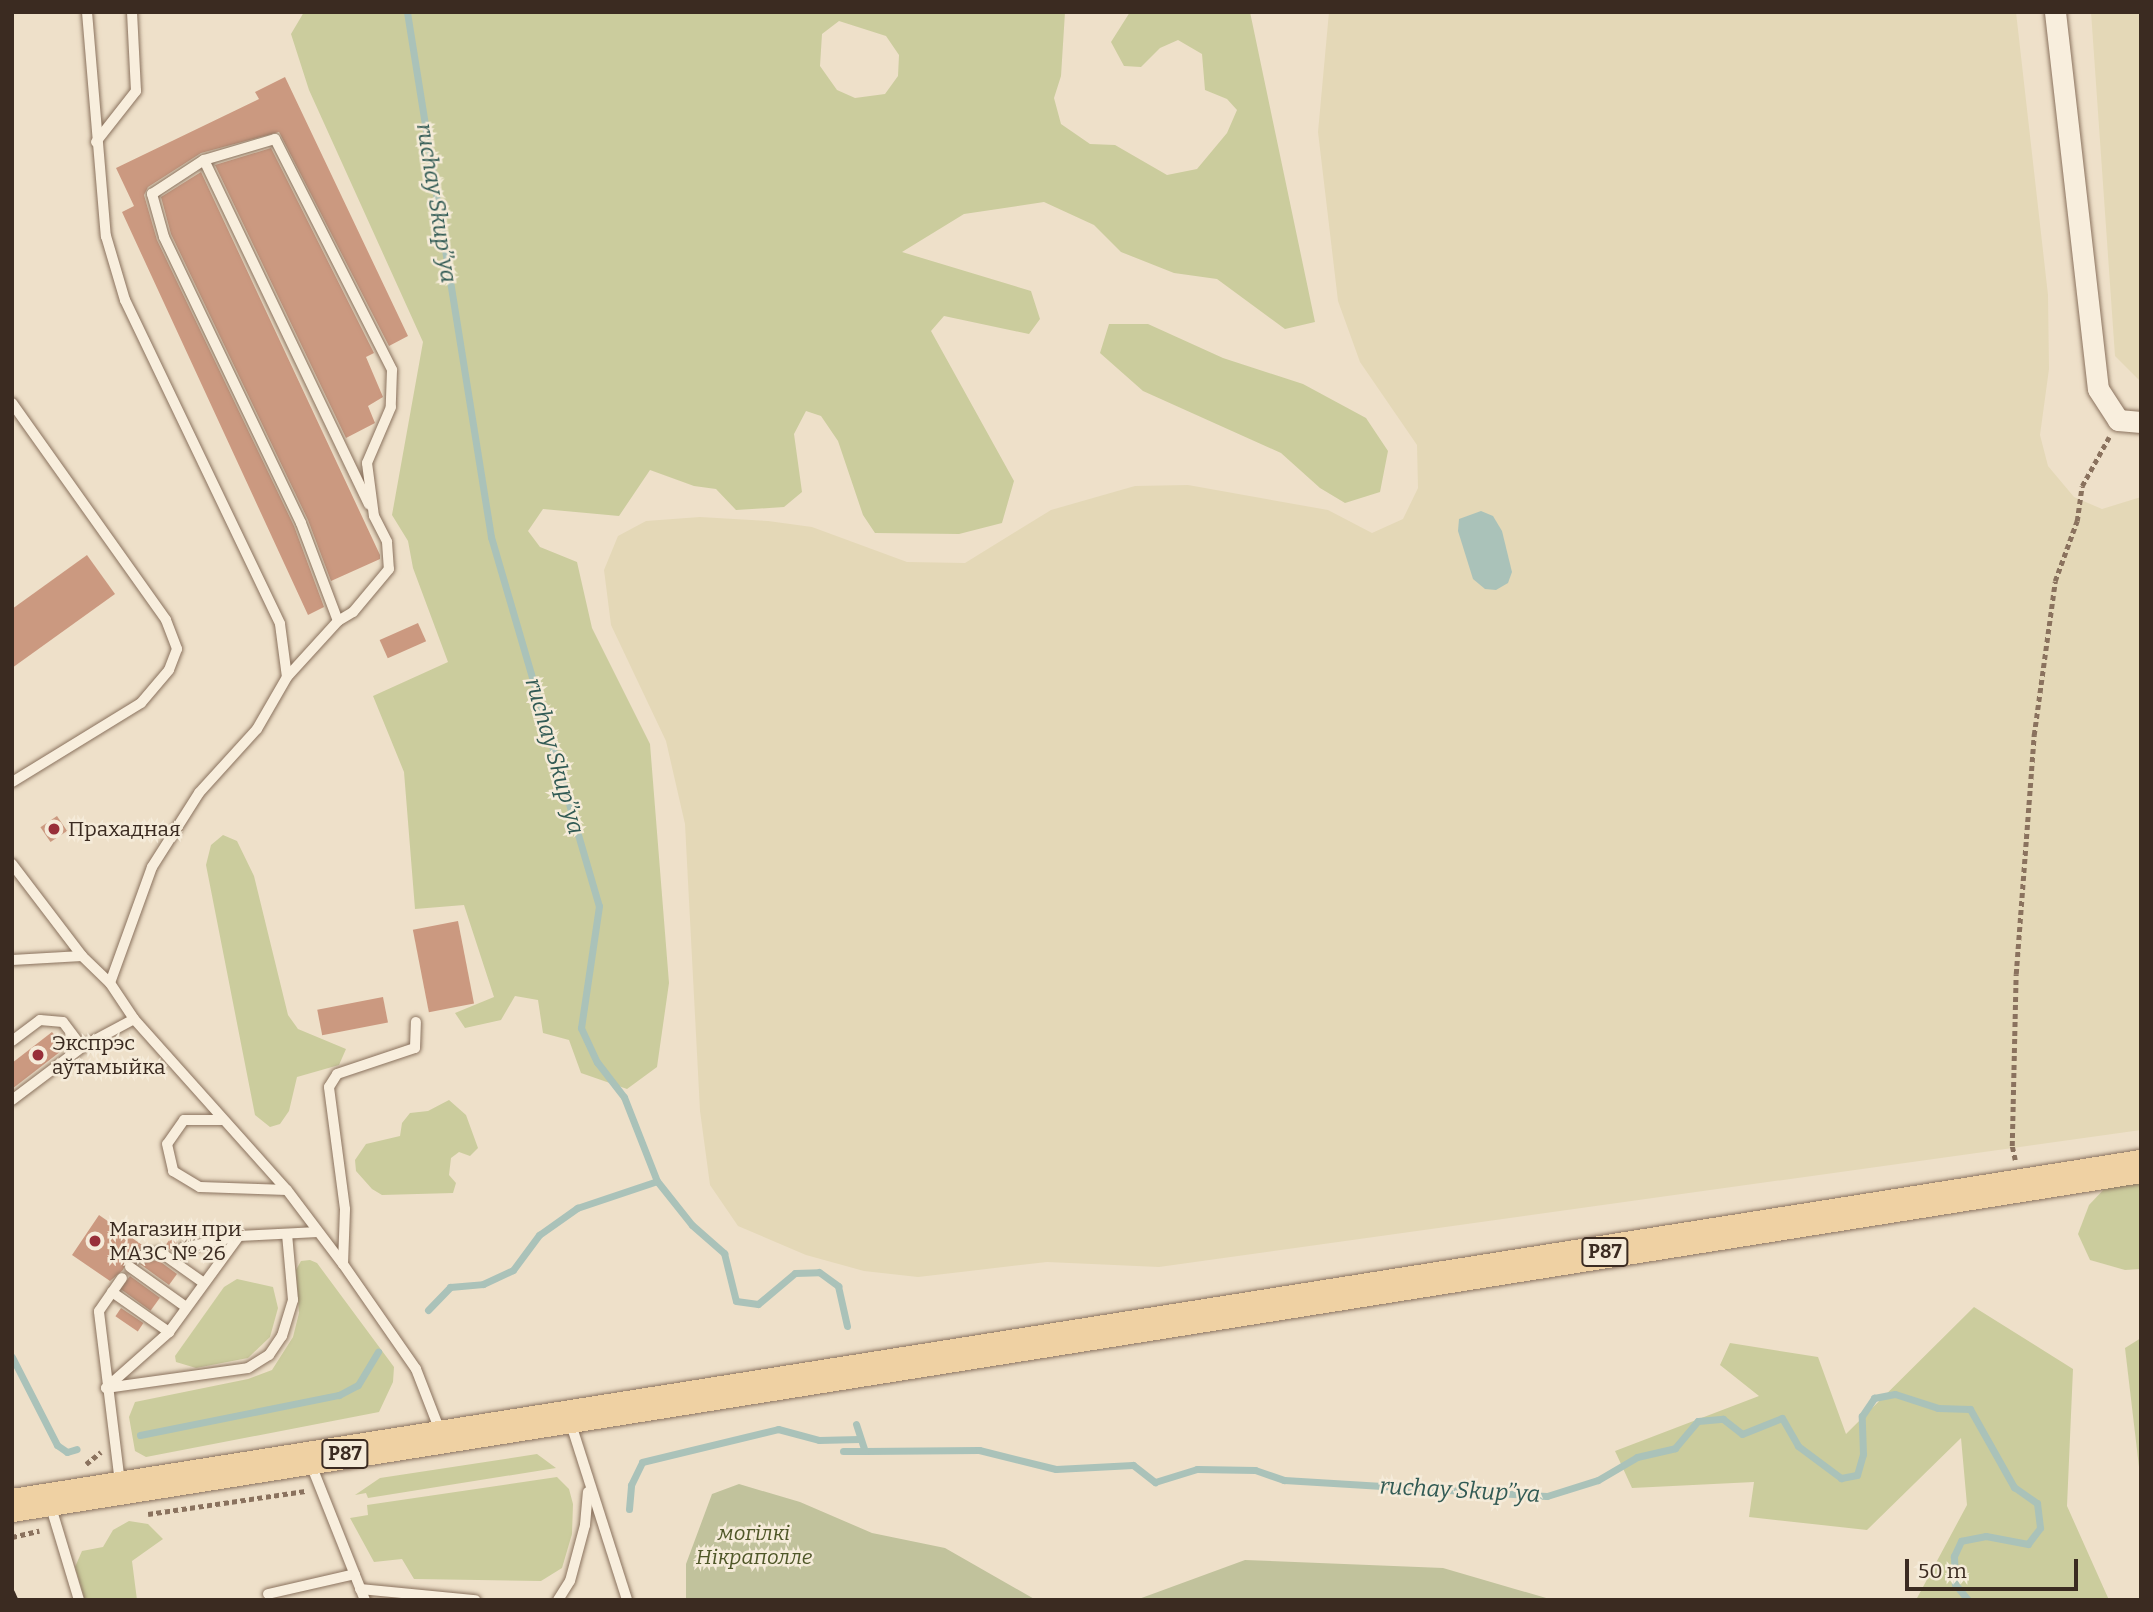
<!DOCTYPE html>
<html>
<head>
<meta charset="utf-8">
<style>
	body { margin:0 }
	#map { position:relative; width:2153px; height:1612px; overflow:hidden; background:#eee0c9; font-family:Bitter,serif }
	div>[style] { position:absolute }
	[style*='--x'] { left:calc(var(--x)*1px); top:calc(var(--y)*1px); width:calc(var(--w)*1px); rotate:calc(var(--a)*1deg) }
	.farmland>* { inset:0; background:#e4d8b7 }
	.green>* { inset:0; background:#cbcc9d }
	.cemetery>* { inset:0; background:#c1c29c }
	.water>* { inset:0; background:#aac2b9 }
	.stream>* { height:7px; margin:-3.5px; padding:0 3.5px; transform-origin:3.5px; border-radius:3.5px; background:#aac2b9 }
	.building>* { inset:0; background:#cb9980; transform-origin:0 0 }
	.path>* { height:4.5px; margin-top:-2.25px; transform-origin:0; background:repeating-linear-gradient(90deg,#8a725e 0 5px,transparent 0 8.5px) }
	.roads { filter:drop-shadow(0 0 2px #8a725e) drop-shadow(0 0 2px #8a725e) }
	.service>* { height:10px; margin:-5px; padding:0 5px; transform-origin:5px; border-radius:5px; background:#f8eedd }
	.minor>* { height:21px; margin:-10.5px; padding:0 10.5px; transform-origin:10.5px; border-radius:10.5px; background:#f8eedd }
	.primary>* { height:33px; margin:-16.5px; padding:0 16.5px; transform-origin:16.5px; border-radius:16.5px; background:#efd1a3 }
	.rail>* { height:5px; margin-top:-2.5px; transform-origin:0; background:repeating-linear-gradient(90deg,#3b2b21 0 12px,transparent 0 24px) }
	.dots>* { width:19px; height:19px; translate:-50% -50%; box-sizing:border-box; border:4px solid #f5ebd9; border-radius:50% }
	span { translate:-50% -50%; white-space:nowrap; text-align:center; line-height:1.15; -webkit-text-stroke:5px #f5ebd9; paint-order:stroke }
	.shield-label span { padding:2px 5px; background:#f5ebd9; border:2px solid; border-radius:5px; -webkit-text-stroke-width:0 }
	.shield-label { font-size:19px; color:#3b2b21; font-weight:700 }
	.poi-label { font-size:21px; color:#3b2b21 }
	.left { translate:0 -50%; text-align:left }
	.park-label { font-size:21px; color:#4f5728; font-style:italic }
	.water-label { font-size:23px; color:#315a54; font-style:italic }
	.frame { position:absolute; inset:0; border:14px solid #3b2b21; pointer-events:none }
	.scale { position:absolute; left:1905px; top:1559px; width:173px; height:32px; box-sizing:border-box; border:4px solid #3b2b21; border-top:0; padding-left:9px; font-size:21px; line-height:24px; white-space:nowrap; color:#3b2b21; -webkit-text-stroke:5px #f5ebd9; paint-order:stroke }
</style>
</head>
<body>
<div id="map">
	<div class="farmland">
		<i style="clip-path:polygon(1329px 12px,2016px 12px,2048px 295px,2049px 369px,2040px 435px,2048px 466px,2074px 497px,2102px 509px,2141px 497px,2141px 1130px,1159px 1267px,1047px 1262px,918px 1277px,864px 1271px,806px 1255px,738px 1226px,710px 1185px,700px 1111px,685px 824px,666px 741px,611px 625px,604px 570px,618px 536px,646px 521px,700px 517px,768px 521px,812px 527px,907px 562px,965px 563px,1051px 510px,1135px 486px,1188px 485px,1328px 510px,1372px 533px,1403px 519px,1418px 488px,1417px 445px,1360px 362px,1338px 301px,1318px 132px)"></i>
		<i style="clip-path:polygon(2091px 12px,2141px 12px,2141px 382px,2115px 356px)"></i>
	</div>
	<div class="green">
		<i style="clip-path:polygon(evenodd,304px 12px,1065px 12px,1061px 76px,1054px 98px,1061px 124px,1090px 144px,1115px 145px,1167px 175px,1197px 169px,1227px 133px,1237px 110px,1227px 99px,1205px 90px,1202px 54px,1178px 40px,1160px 48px,1141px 67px,1124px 66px,1111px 42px,1130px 12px,1250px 12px,1315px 322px,1285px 329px,1217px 279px,1174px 273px,1121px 252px,1094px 225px,1044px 202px,964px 214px,902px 252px,1031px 291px,1040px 319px,1029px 334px,944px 316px,931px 331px,1014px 481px,1002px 523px,959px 534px,875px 533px,863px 515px,838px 441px,821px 416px,806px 411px,794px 434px,802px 492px,784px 507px,736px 510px,716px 489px,694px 486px,650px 470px,619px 516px,543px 509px,528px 531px,540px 547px,577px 562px,592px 628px,650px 744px,669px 983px,657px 1067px,627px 1089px,581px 1073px,569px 1040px,543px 1033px,538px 1000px,515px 996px,501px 1020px,465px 1028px,455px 1013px,494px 997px,464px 905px,415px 909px,404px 772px,373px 696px,448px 662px,413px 568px,408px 541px,392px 515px,423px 342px,309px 90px,291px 34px,304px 12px,839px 21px,886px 36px,899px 55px,898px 76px,885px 94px,855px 98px,837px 90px,820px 66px,822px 34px,839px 21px)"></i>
		<i style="clip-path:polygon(1109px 324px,1148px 324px,1223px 358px,1303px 384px,1366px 418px,1388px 451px,1380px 492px,1345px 503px,1320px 488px,1281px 453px,1143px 391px,1100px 353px)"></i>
		<i style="clip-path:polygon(223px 835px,237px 841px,254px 876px,288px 1015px,298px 1029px,346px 1049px,339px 1065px,297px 1077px,289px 1111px,280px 1124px,270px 1127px,255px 1115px,206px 865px,211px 845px)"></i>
		<i style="clip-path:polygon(449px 1100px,466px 1115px,478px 1148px,470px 1156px,459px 1152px,451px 1158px,449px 1175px,456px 1183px,453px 1193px,382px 1195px,372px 1189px,356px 1171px,355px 1160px,366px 1144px,400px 1136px,402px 1123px,410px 1113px,428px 1111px)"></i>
		<i style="clip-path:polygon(2141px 1181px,2141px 1269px,2125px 1270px,2090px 1260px,2078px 1234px,2089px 1205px,2107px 1186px)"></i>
		<i style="clip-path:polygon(310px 1260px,317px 1263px,394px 1367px,393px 1382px,379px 1412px,146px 1457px,135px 1451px,129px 1417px,135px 1402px,248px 1379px,272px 1370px,293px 1337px,299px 1313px,296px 1270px,301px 1261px)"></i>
		<i style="clip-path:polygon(237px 1279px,273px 1287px,278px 1308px,270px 1337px,248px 1358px,196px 1368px,176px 1362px,175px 1356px,224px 1287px)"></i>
		<i style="clip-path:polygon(1974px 1307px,2073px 1369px,2067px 1506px,2109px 1600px,1916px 1600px,1967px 1505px,1961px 1438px,1867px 1530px,1749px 1517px,1754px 1482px,1632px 1488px,1615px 1451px,1759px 1396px,1720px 1365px,1730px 1343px,1818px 1357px,1846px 1434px)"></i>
		<i style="clip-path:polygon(2141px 1338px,2141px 1484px,2125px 1348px)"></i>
		<i style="clip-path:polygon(537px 1454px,556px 1468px,368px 1498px,366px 1493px,355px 1495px,380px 1478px)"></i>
		<i style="clip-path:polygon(557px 1477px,569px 1489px,573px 1504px,572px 1534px,562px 1568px,541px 1581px,414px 1579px,402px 1559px,374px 1562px,350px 1518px,368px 1515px,367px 1505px)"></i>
		<i style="clip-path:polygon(129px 1521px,148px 1524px,163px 1539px,132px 1561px,137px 1600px,85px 1600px,75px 1567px,82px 1551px,103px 1547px,113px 1530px)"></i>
	</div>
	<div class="cemetery">
		<i style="clip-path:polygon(739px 1484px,800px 1502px,872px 1533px,945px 1548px,1036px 1600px,686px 1600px,686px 1564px,712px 1494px)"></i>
		<i style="clip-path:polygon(1245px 1560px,1443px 1568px,1553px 1600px,1136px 1600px)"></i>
	</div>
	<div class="water">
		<i style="clip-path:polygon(1481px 511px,1493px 516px,1502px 531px,1512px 572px,1508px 583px,1496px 590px,1485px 589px,1473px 579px,1458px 531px,1459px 519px)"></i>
	</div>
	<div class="stream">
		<i style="--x:407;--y:12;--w:532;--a:80.91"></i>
		<i style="--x:491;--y:537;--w:384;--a:73.7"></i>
		<i style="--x:599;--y:906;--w:123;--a:98.4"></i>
		<i style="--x:581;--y:1028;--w:38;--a:65"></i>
		<i style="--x:597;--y:1062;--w:44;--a:52.4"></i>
		<i style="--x:624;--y:1097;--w:90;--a:68.6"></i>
		<i style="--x:657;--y:1181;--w:56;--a:51.5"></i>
		<i style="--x:692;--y:1225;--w:43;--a:41.2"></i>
		<i style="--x:724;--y:1253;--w:49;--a:76"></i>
		<i style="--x:736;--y:1301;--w:22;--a:8"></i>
		<i style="--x:758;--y:1304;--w:48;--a:-40"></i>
		<i style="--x:795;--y:1273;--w:24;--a:-2"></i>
		<i style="--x:819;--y:1272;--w:24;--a:36"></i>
		<i style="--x:838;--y:1286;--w:41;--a:77.3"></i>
		<i style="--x:428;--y:1310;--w:32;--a:-46"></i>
		<i style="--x:450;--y:1287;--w:33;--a:-5"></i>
		<i style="--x:483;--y:1284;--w:33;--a:-25"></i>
		<i style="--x:513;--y:1270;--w:44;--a:-53.4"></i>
		<i style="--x:539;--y:1235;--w:47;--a:-35.4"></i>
		<i style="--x:577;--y:1208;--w:84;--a:-18.6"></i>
		<i style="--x:12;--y:1357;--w:99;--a:62.9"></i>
		<i style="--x:57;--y:1445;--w:12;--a:35"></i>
		<i style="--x:67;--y:1452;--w:10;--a:-17"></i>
		<i style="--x:856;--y:1424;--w:28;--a:72"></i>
		<i style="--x:865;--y:1451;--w:114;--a:-0.5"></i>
		<i style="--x:979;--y:1450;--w:79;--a:13.9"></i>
		<i style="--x:1056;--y:1469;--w:77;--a:-3"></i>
		<i style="--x:1133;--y:1465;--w:28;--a:38"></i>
		<i style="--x:1155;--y:1482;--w:44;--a:-17.2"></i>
		<i style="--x:1197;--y:1469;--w:58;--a:1"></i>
		<i style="--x:1255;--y:1470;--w:31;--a:19"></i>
		<i style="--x:1284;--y:1480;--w:263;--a:3.5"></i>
		<i style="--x:1547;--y:1496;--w:53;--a:-17.4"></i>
		<i style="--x:1598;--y:1480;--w:45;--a:-30.5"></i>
		<i style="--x:1637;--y:1457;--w:39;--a:-13"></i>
		<i style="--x:1675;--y:1448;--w:35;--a:-50"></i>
		<i style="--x:1698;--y:1421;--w:25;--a:-5"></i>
		<i style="--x:1723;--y:1419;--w:24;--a:38"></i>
		<i style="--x:1742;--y:1434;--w:43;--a:-21.8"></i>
		<i style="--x:1782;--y:1418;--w:32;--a:60"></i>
		<i style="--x:1798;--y:1446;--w:54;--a:36.7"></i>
		<i style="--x:1841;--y:1478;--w:16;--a:-11"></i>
		<i style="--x:1857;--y:1475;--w:22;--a:-74"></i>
		<i style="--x:1863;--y:1454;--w:38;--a:-92"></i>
		<i style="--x:1862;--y:1416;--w:22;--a:-56"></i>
		<i style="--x:1874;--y:1398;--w:21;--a:-11"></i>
		<i style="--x:1895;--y:1394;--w:45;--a:18"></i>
		<i style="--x:1938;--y:1408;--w:32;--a:2"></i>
		<i style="--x:1970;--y:1409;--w:90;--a:60.6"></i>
		<i style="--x:2014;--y:1487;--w:28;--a:35"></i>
		<i style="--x:2037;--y:1503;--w:25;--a:83"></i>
		<i style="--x:2040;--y:1528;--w:20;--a:127"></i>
		<i style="--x:2028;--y:1544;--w:43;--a:-169.2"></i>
		<i style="--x:1986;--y:1536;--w:25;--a:169"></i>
		<i style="--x:1961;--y:1541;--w:17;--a:115"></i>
		<i style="--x:1954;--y:1556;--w:28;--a:88"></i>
		<i style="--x:1955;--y:1584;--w:21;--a:51"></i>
		<i style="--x:140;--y:1435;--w:203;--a:-11.4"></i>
		<i style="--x:339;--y:1395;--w:21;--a:-28"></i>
		<i style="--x:358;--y:1385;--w:39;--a:-59"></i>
		<i style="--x:843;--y:1451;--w:22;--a:0"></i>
		<i style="--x:629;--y:1509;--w:24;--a:-85"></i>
		<i style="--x:631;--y:1485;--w:25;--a:-64"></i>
		<i style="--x:642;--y:1462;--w:140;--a:-13.6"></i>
		<i style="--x:778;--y:1429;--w:42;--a:15"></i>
		<i style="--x:819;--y:1440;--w:40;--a:-1.4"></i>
	</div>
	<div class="building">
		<i style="clip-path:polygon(285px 77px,408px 336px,389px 346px,279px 132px,201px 153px,148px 187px,144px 195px,157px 240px,294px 526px,324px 607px,308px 615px,122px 212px,134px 206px,116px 168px,259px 99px,255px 92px)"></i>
		<i style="clip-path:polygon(271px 148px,374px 353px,366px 357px,383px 397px,368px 406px,375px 423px,346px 438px,215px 165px)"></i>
		<i style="clip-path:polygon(201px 172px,380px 555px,380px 559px,331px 581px,308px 520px,171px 234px,161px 197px)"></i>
		<i style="clip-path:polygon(87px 555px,115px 594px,12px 668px,12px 609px)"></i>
		<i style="left:418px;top:623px;width:20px;height:42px;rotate:66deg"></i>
		<i style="left:57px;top:816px;width:18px;height:20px;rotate:56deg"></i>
		<i style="left:458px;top:921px;width:84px;height:46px;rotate:79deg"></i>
		<i style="left:383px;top:997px;width:26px;height:67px;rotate:79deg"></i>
		<i style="clip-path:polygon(52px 1032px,65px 1048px,12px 1089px,12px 1063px)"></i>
		<i style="clip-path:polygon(99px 1215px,145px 1247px,131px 1252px,123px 1270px,110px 1281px,72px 1255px)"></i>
		<i style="clip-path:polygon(170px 1239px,177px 1243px,178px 1254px,191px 1254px,186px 1261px,165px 1246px)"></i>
		<i style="clip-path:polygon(158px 1260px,177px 1274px,169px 1285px,140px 1264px)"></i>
		<i style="left:130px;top:1276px;width:37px;height:16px;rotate:36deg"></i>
		<i style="left:121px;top:1308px;width:27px;height:10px;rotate:34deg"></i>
	</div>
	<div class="path">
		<i style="--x:2015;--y:1160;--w:14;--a:-102"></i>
		<i style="--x:2012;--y:1146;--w:172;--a:-88.7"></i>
		<i style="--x:2016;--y:974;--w:240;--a:-85.7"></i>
		<i style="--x:2034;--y:735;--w:155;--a:-82.2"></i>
		<i style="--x:2055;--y:581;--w:64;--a:-69.9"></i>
		<i style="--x:2077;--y:521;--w:35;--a:-82"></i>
		<i style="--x:2082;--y:486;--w:56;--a:-61.1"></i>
		<i style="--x:86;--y:1464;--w:19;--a:-39"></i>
		<i style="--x:148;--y:1514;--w:159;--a:-8.3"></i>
		<i style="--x:12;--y:1537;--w:28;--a:-13"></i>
	</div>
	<div class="roads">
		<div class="service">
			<i style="--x:87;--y:12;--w:225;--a:85.2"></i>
			<i style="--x:106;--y:236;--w:67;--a:73.5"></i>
			<i style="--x:125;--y:300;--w:359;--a:64.4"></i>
			<i style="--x:280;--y:624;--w:53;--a:82.5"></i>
			<i style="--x:287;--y:677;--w:60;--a:120"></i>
			<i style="--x:257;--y:729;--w:86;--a:132.2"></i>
			<i style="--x:199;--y:793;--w:88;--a:122.4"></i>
			<i style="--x:152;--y:867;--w:123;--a:109.9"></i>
			<i style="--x:110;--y:983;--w:43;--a:56.3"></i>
			<i style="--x:134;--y:1019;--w:229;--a:48.2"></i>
			<i style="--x:287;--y:1190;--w:93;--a:52.9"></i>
			<i style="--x:343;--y:1264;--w:128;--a:55.2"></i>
			<i style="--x:416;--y:1369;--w:66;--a:68.8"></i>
			<i style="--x:96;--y:142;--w:65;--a:-51.9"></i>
			<i style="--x:136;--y:91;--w:79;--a:-92.9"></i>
			<i style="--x:204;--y:160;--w:382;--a:64.4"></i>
			<i style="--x:12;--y:403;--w:266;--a:54.6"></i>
			<i style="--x:166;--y:620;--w:31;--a:69"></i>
			<i style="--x:177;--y:649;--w:22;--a:111"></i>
			<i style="--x:169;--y:670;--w:43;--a:130.3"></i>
			<i style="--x:141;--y:703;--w:151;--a:148.5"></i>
			<i style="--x:287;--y:677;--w:76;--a:-47.7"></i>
			<i style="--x:338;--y:621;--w:105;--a:-110.7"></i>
			<i style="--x:301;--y:523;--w:317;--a:-115.6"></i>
			<i style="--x:164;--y:237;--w:45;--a:-105.6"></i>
			<i style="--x:152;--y:194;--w:62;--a:-33.2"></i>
			<i style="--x:204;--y:160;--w:74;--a:-16.5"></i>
			<i style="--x:275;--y:139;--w:259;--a:63.1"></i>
			<i style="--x:392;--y:370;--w:37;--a:92"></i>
			<i style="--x:391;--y:407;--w:61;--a:113.2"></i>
			<i style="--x:367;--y:463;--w:53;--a:82.5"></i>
			<i style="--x:374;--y:516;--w:29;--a:63"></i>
			<i style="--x:387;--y:542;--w:27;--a:86"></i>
			<i style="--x:389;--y:569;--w:56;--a:129.9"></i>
			<i style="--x:353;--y:612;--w:17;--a:149"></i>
			<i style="--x:12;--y:864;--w:116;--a:52.7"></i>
			<i style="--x:82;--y:956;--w:39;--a:44"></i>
			<i style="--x:12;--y:960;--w:70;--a:-3.3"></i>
			<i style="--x:12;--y:1041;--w:35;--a:-37"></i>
			<i style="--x:40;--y:1020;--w:23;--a:5"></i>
			<i style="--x:63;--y:1022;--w:31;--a:53"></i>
			<i style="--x:12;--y:1100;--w:88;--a:-37.1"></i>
			<i style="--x:82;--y:1047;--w:59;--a:-28.3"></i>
			<i style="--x:223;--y:1120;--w:39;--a:180"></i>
			<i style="--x:184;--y:1120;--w:29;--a:125"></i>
			<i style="--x:167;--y:1144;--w:28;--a:77"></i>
			<i style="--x:173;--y:1171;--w:31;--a:31"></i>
			<i style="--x:200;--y:1187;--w:87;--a:2"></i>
			<i style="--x:183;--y:1248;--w:57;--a:-12.1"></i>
			<i style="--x:239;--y:1236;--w:79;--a:-2.9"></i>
			<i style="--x:137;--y:1257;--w:24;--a:-12"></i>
			<i style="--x:160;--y:1252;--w:54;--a:35.2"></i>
			<i style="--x:343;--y:1264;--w:55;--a:-87.9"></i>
			<i style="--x:345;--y:1209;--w:123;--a:-97.5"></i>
			<i style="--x:329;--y:1087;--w:15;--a:-58"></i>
			<i style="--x:337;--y:1074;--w:82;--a:-18.4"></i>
			<i style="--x:415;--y:1048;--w:26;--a:-88"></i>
			<i style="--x:130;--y:1267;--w:69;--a:35.5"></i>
			<i style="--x:112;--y:1292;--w:70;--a:35.1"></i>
			<i style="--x:106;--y:1388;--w:143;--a:-8"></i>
			<i style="--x:248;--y:1368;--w:25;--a:-32"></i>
			<i style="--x:269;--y:1355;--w:23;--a:-56"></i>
			<i style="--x:282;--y:1336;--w:38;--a:-73"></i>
			<i style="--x:293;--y:1300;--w:66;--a:-95.2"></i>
			<i style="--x:106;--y:1388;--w:84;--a:-41.6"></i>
			<i style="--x:169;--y:1332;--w:119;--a:-53.9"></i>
			<i style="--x:570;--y:1421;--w:188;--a:72.3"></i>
			<i style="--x:310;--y:1462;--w:149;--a:68.3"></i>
			<i style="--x:120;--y:1483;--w:173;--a:-97"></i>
			<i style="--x:99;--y:1311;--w:40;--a:-55.1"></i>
			<i style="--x:50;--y:1504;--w:100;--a:73.2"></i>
			<i style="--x:360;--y:1589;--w:116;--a:5.5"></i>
			<i style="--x:268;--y:1594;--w:89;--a:-12.9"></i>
			<i style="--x:558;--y:1600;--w:22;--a:-58"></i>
			<i style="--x:570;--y:1581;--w:58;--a:-75"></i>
			<i style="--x:585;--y:1525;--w:33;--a:-85"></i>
		</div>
		<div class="minor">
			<i style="--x:2055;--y:12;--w:379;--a:83.5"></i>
			<i style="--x:2098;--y:389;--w:37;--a:57"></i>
			<i style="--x:2118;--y:420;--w:23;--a:5"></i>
		</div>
		<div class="primary">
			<i style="--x:12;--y:1505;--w:2156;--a:-9.05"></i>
		</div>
	</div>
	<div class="rail">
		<i style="--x:12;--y:1591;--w:10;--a:66"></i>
	</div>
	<div class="dots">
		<i style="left:54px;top:829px;background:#982f39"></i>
		<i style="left:38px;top:1055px;background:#982f39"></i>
		<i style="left:95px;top:1241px;background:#982f39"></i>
	</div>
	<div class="shield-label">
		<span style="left:1605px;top:1252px">Р87</span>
		<span style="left:345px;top:1454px">Р87</span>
	</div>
	<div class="poi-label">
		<span class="left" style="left:68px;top:829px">Прахадная</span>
		<span class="left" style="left:52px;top:1055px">Экспрэс<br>аўтамыйка</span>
		<span class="left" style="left:109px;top:1241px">Магазин при<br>МАЗС № 26</span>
	</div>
	<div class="park-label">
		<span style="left:754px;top:1545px">могілкі<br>Нікраполле</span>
	</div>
	<div class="water-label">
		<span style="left:437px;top:203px;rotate:81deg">ruchay Skup’’ya</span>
		<span style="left:555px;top:756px;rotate:74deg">ruchay Skup’’ya</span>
		<span style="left:1460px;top:1490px;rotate:3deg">ruchay Skup’’ya</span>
	</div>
	<div class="frame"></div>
	<div class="scale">50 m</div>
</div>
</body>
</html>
